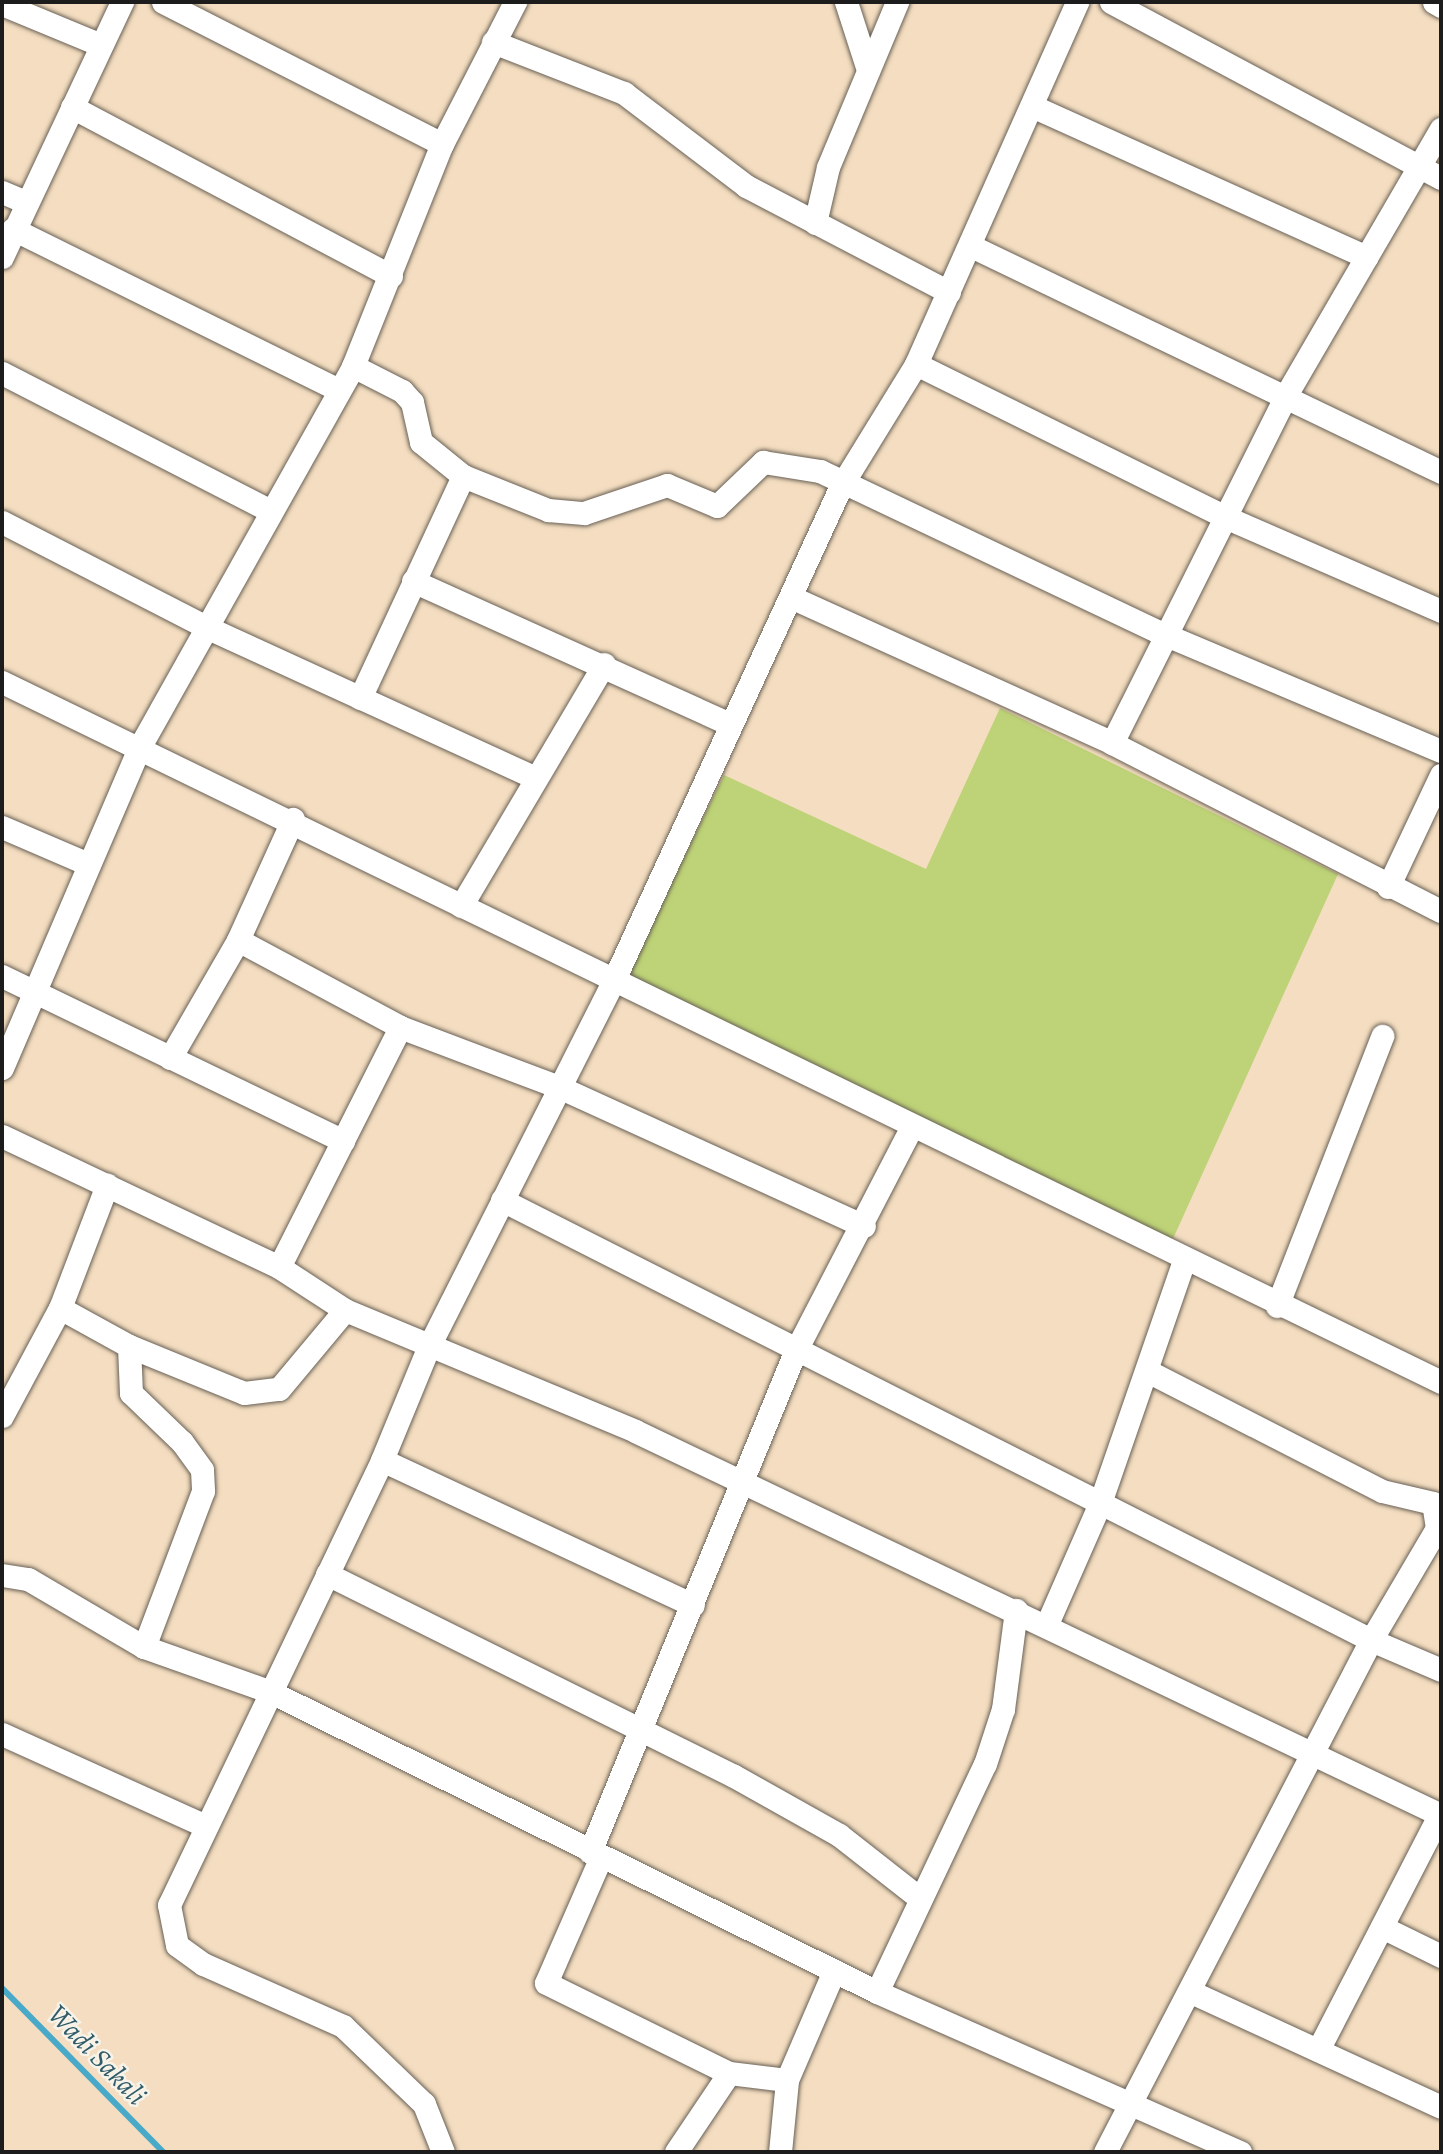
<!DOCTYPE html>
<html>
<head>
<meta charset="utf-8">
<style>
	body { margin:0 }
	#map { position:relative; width:1443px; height:2154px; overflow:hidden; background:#f4ddc0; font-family:Alegreya,serif }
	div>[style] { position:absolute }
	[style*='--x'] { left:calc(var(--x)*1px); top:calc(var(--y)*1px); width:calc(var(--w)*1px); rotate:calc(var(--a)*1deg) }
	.green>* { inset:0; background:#bed377 }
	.stream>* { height:6px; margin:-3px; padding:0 3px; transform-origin:3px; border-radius:3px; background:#49a9c8 }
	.roads { filter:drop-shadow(0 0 2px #686055) drop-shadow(0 0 2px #686055) }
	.minor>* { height:23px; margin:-11.5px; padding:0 11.5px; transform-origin:11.5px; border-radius:11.5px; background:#fff }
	span { translate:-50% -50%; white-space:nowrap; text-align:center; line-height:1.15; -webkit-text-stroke:5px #f7f3e8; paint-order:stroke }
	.water-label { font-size:28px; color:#305b69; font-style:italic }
	.frame { position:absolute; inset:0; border:4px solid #1c1c1c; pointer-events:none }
</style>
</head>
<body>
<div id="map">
	<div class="green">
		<i style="clip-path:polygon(1000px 708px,1338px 874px,1172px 1241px,625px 979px,724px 775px,926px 869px)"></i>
	</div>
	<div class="stream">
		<i style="--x:2;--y:1988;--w:230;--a:45.5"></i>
	</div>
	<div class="roads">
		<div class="minor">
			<i style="--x:163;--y:2;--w:313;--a:27"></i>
			<i style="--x:846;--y:2;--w:71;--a:72.1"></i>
			<i style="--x:1111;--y:2;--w:374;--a:28.1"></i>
			<i style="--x:1434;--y:2;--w:8;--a:30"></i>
			<i style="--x:2;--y:4;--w:107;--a:22.5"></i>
			<i style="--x:493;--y:42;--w:141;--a:21.3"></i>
			<i style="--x:624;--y:93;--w:153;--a:37.3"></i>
			<i style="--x:746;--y:186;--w:229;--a:27.6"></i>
			<i style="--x:1032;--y:106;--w:367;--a:24.3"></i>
			<i style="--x:72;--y:107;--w:361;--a:27.9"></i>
			<i style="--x:2;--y:192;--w:26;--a:23"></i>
			<i style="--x:815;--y:223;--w:57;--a:-76.9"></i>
			<i style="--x:828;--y:167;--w:179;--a:-67.3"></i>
			<i style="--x:13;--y:229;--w:364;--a:26.3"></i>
			<i style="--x:971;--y:246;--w:522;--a:25.68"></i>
			<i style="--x:2;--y:257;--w:282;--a:-64.8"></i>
			<i style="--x:916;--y:364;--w:345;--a:26.3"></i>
			<i style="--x:1225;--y:517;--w:236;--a:23.5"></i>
			<i style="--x:353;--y:366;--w:55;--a:27"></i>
			<i style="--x:402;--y:391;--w:15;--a:48"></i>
			<i style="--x:412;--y:402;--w:41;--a:77.3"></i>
			<i style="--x:421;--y:442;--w:54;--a:39"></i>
			<i style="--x:463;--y:476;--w:92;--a:21.8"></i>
			<i style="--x:548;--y:510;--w:36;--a:5"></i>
			<i style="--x:584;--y:513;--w:88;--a:-18.6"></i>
			<i style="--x:667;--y:485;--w:54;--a:22.8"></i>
			<i style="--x:717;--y:506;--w:64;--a:-43.7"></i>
			<i style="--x:763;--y:462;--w:58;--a:9"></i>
			<i style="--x:820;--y:471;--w:383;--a:25.4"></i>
			<i style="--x:1166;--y:635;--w:298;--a:22.9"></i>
			<i style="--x:2;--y:373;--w:301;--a:27.2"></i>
			<i style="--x:2;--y:522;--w:229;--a:27.2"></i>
			<i style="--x:206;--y:627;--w:360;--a:24.6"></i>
			<i style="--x:413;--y:581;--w:345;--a:24.3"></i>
			<i style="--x:793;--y:598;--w:350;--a:24.4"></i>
			<i style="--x:1112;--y:743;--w:369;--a:27.1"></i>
			<i style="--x:2;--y:682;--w:1600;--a:25.94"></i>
			<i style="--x:360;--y:698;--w:245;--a:-65.1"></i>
			<i style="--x:1112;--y:743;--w:389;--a:-63.4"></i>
			<i style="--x:1286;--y:395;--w:308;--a:-59.8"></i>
			<i style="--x:2;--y:827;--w:94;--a:23.3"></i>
			<i style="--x:1388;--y:887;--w:124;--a:-64.7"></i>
			<i style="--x:461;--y:906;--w:281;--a:-59.4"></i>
			<i style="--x:238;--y:940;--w:184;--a:28.2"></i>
			<i style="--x:400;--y:1027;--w:170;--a:20.7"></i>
			<i style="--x:559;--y:1087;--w:335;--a:24.5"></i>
			<i style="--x:2;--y:976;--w:379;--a:25.8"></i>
			<i style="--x:170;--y:1058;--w:136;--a:-60"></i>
			<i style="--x:238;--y:940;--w:133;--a:-65.6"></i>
			<i style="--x:2;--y:1068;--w:348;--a:-66.8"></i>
			<i style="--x:139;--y:748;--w:438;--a:-60.7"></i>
			<i style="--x:353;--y:366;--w:239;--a:-68.2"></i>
			<i style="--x:442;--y:144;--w:160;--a:-62.8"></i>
			<i style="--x:2;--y:1136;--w:306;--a:25.3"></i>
			<i style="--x:279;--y:1267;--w:79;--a:33.1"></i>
			<i style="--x:345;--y:1310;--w:314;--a:22.6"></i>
			<i style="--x:635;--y:1431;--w:893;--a:25.47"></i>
			<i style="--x:502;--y:1200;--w:974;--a:26.85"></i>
			<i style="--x:1371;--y:1640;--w:130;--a:-59.5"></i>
			<i style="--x:1437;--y:1528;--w:25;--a:-99"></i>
			<i style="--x:1433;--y:1503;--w:52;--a:-166.8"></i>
			<i style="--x:1382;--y:1491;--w:263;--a:-152.9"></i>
			<i style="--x:279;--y:1267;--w:269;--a:-63.2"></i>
			<i style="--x:1277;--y:1306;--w:290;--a:-68.7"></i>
			<i style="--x:60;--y:1308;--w:79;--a:28.8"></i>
			<i style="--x:129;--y:1346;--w:124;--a:22.2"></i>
			<i style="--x:244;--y:1393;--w:35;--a:-7"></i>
			<i style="--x:279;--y:1389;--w:103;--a:-50.1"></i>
			<i style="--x:129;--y:1346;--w:47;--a:87.6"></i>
			<i style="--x:131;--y:1393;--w:71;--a:43.9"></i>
			<i style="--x:182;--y:1442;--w:34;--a:54"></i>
			<i style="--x:202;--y:1470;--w:21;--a:87"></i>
			<i style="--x:203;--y:1491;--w:167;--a:110.7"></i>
			<i style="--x:2;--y:1416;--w:123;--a:-61.8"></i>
			<i style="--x:60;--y:1308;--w:132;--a:-69.1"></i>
			<i style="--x:382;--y:1460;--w:343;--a:25"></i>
			<i style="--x:327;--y:1574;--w:454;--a:26.4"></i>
			<i style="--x:734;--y:1776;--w:120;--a:29.3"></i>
			<i style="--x:839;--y:1835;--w:100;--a:38.1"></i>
			<i style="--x:2;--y:1575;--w:26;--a:9"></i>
			<i style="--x:28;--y:1579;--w:134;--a:30.4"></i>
			<i style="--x:144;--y:1647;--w:135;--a:19.5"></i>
			<i style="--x:271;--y:1692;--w:676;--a:26.34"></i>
			<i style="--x:877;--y:1992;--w:397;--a:23.8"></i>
			<i style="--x:1047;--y:1624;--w:132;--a:-66.3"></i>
			<i style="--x:1100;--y:1503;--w:256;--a:-70.9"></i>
			<i style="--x:2;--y:1734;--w:224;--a:24.3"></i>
			<i style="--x:590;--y:1852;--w:540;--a:-67.71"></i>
			<i style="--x:795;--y:1352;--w:252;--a:-62.6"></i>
			<i style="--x:601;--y:1857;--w:137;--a:113.6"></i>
			<i style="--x:546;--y:1983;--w:204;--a:26.2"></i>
			<i style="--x:729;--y:2073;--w:58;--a:6.9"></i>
			<i style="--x:1382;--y:1927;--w:66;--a:26.2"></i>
			<i style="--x:1189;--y:1991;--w:277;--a:24.7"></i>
			<i style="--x:877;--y:1992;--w:252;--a:-64.7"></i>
			<i style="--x:985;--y:1764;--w:58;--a:-71.9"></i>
			<i style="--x:1003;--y:1709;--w:100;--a:-82.5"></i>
			<i style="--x:1318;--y:2050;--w:266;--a:-62.7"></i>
			<i style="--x:443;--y:2152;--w:52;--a:-111.6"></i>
			<i style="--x:424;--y:2104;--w:112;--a:-136.1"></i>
			<i style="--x:343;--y:2026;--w:153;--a:-156.1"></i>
			<i style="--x:203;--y:1964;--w:32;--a:-144"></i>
			<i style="--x:177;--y:1945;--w:41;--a:-101.3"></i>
			<i style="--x:169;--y:1905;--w:493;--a:-64.4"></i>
			<i style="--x:382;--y:1460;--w:123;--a:-67.6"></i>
			<i style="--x:429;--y:1346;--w:406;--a:-63.2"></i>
			<i style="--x:612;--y:984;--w:548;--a:-65.31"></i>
			<i style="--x:841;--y:486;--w:143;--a:-58.4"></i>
			<i style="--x:916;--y:364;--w:396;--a:-66"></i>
			<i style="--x:676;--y:2152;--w:95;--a:-56.1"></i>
			<i style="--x:780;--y:2152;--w:72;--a:-84.4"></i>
			<i style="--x:787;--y:2080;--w:119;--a:-66.7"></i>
			<i style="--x:1105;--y:2152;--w:577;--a:-62.55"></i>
			<i style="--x:1371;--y:1640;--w:76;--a:23.2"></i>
		</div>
	</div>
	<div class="water-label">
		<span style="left:97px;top:2055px;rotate:46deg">Wadi Sakali</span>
	</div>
	<div class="frame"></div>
</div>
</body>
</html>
